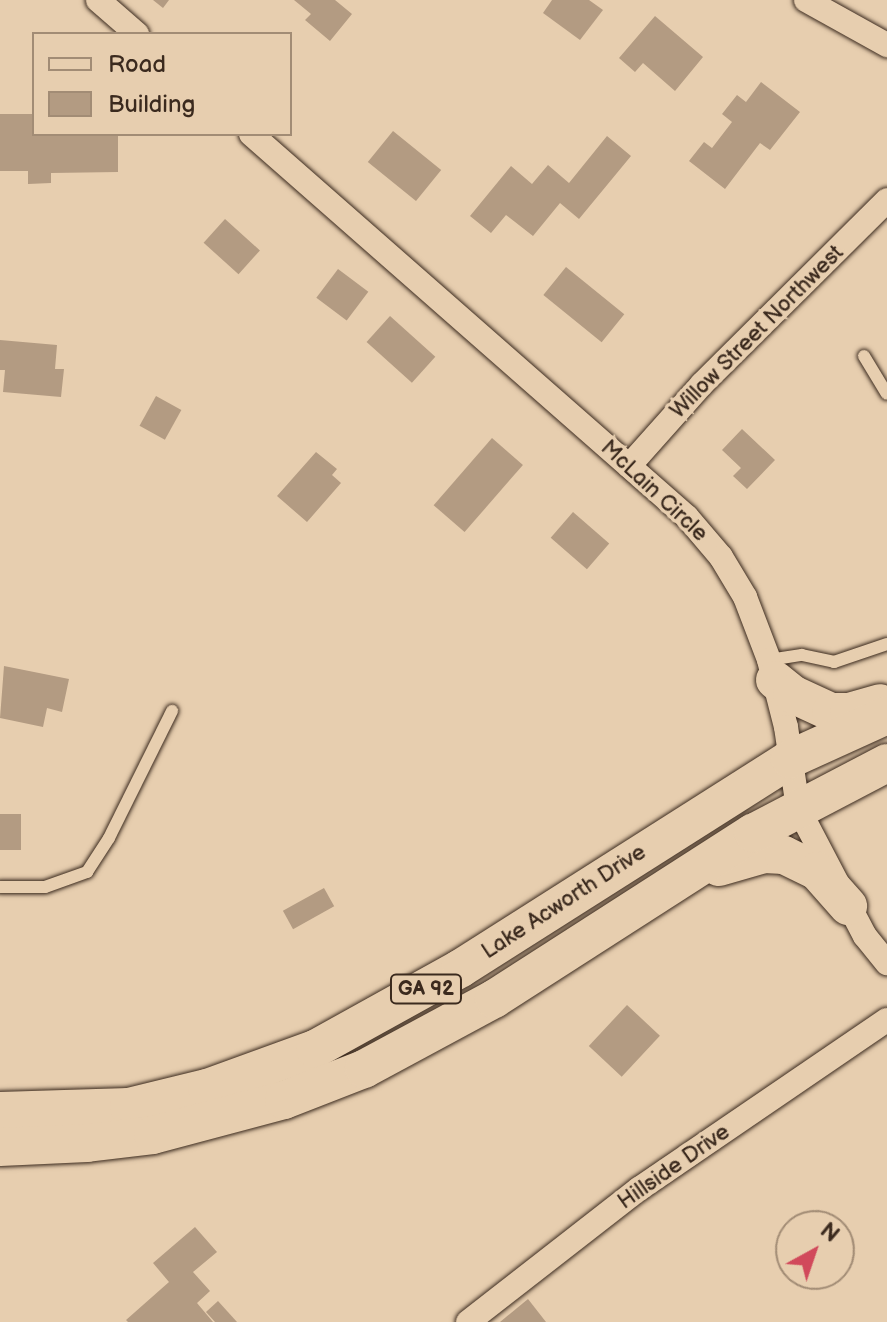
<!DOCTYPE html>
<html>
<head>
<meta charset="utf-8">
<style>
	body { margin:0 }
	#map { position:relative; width:887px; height:1322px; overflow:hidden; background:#e7ceaf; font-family:"Balsamiq Sans",sans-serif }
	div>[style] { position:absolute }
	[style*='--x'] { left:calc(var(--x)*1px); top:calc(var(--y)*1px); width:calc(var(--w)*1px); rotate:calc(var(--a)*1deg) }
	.building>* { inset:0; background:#b39b82; transform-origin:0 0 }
	.roads { filter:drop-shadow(0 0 2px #3b2a1e) drop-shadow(0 0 2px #3b2a1e) }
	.lane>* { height:12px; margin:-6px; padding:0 6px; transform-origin:6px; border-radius:6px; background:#e7ceaf }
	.street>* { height:24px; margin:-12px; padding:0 12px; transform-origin:12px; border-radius:12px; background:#e7ceaf }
	.primary>* { height:38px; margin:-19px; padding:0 19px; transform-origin:19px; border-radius:19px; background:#e7ceaf }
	span { translate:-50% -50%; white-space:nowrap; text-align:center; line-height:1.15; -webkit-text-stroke:7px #e7ceaf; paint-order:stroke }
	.shield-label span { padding:2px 6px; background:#e7ceaf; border:2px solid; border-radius:6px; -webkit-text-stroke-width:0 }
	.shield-label { font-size:20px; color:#3b2a1e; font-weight:700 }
	.street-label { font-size:22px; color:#3b2a1e }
	.legend { position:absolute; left:32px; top:32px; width:260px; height:104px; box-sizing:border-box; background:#e7ceaf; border:2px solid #a28c75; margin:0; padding:10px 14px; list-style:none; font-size:24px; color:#3b2a1e }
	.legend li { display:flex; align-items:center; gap:16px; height:40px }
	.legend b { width:40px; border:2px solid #a28c75 }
	.north { position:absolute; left:775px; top:1210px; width:80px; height:80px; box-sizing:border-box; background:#e7ceaf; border:2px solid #a28c75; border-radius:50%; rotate:40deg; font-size:22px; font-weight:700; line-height:32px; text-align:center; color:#3b2a1e }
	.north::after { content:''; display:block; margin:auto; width:28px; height:36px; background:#d1495b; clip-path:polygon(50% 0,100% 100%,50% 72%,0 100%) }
</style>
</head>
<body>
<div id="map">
	<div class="building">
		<i style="clip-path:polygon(153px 0,169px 0,163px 8px)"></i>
		<i style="clip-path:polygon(294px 0,335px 0,352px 14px,330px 41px,305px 20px,311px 14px)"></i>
		<i style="clip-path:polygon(552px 0,589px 0,603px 10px,580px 40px,543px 13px)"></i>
		<i style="clip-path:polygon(655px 16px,703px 57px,675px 91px,643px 63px,635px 72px,619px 58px)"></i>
		<i style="clip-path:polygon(761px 82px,800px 112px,770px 150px,760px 143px,725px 189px,689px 161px,704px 142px,712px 148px,732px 122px,722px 114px,737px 95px,746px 102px)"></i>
		<i style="clip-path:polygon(0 114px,34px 114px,34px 134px,118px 134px,118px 172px,51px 173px,51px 183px,28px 184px,28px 171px,0 171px)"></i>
		<i style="left:393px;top:131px;width:62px;height:40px;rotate:39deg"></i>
		<i style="clip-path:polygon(607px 136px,631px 156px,579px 219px,560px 203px,533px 236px,506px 215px,491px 233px,470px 216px,511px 166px,532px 184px,548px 165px,569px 183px)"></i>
		<i style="left:225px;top:219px;width:47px;height:32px;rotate:42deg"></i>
		<i style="left:566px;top:267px;width:75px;height:36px;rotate:39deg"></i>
		<i style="left:338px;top:269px;width:38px;height:36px;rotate:37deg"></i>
		<i style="left:390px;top:316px;width:61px;height:35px;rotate:42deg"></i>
		<i style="clip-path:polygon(0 340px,57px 345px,55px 369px,64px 369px,61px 397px,3px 392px,5px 370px,0 370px)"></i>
		<i style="left:156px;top:396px;width:29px;height:34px;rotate:29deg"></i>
		<i style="clip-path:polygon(742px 429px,775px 460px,747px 489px,733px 476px,741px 468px,722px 450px)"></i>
		<i style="left:492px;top:438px;width:41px;height:89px;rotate:41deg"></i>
		<i style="clip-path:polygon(316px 452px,337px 469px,332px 475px,341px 483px,307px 522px,277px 496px)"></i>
		<i style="left:573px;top:512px;width:48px;height:34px;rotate:41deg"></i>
		<i style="clip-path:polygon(4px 666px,69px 679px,62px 712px,47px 708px,43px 727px,0 718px)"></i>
		<i style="left:0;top:814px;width:21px;height:36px"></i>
		<i style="left:324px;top:888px;width:21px;height:47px;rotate:61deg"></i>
		<i style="left:627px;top:1005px;width:45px;height:56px;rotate:43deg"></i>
		<i style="clip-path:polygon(195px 1227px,217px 1252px,193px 1272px,210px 1291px,197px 1303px,213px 1322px,128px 1322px,126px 1320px,169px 1282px,153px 1263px)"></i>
		<i style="clip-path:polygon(528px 1299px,546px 1322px,500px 1322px)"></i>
		<i style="clip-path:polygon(218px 1301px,237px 1322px,215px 1322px,206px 1312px)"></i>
	</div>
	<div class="roads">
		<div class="lane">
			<i style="--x:864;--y:356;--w:44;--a:58.8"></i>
			<i style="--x:769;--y:660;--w:33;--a:-9"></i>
			<i style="--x:802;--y:655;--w:33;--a:12"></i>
			<i style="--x:834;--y:662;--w:56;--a:-18.8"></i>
			<i style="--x:0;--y:887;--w:45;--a:0"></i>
			<i style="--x:45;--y:887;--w:45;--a:-19.7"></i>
			<i style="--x:87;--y:872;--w:40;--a:-57.1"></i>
			<i style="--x:109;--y:838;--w:142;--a:-63.6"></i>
		</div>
		<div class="street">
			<i style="--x:98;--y:0;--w:52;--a:41.1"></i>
			<i style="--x:806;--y:0;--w:93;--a:29.1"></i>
			<i style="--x:251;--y:134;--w:580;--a:41.3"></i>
			<i style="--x:687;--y:517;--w:52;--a:49.6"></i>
			<i style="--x:721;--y:557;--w:47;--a:59"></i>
			<i style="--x:745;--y:597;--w:67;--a:69.1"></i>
			<i style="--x:769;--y:660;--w:69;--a:75.8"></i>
			<i style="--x:786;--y:727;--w:82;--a:81.6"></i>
			<i style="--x:798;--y:808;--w:144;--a:62.4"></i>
			<i style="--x:865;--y:936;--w:35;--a:51"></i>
			<i style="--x:629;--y:466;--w:110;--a:-48.3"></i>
			<i style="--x:702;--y:384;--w:261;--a:-44.8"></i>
			<i style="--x:468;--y:1322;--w:217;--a:-37.9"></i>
			<i style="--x:639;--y:1189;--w:300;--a:-34.3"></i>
		</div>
		<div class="primary">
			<i style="--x:775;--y:680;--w:22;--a:39"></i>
			<i style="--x:792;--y:694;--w:43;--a:24.8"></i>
			<i style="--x:831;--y:712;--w:18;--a:0"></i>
			<i style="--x:849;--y:712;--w:32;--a:-16"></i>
			<i style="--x:719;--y:867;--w:47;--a:-16.1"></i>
			<i style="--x:764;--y:854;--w:20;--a:3"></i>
			<i style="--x:784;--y:855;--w:37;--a:26"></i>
			<i style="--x:817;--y:871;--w:47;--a:48.5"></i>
			<i style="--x:0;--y:1111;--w:129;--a:-1.8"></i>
			<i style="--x:129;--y:1107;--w:80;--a:-13.7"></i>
			<i style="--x:207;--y:1088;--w:115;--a:-19.9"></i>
			<i style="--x:315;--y:1049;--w:167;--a:-29"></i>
			<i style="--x:461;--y:968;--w:390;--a:-32.4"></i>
			<i style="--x:790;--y:759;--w:107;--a:-24.4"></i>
			<i style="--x:0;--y:1147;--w:87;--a:-2.6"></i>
			<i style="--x:87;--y:1143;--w:66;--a:-6.9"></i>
			<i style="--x:153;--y:1135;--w:136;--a:-15"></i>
			<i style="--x:284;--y:1100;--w:86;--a:-21.2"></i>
			<i style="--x:364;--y:1069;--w:148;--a:-28.3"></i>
			<i style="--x:494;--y:999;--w:308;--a:-32.7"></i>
			<i style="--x:753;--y:833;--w:151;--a:-27.6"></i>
		</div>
	</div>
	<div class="shield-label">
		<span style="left:426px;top:989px">GA 92</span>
	</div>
	<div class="street-label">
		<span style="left:757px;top:332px;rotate:-45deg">Willow Street Northwest</span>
		<span style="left:654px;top:491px;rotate:43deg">McLain Circle</span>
		<span style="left:564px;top:902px;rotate:-33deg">Lake Acworth Drive</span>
		<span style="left:674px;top:1167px;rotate:-35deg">Hillside Drive</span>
	</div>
	<ul class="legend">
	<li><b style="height:10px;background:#e7ceaf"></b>Road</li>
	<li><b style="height:22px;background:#b39b82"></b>Building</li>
	</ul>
	<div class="north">N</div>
</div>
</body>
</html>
